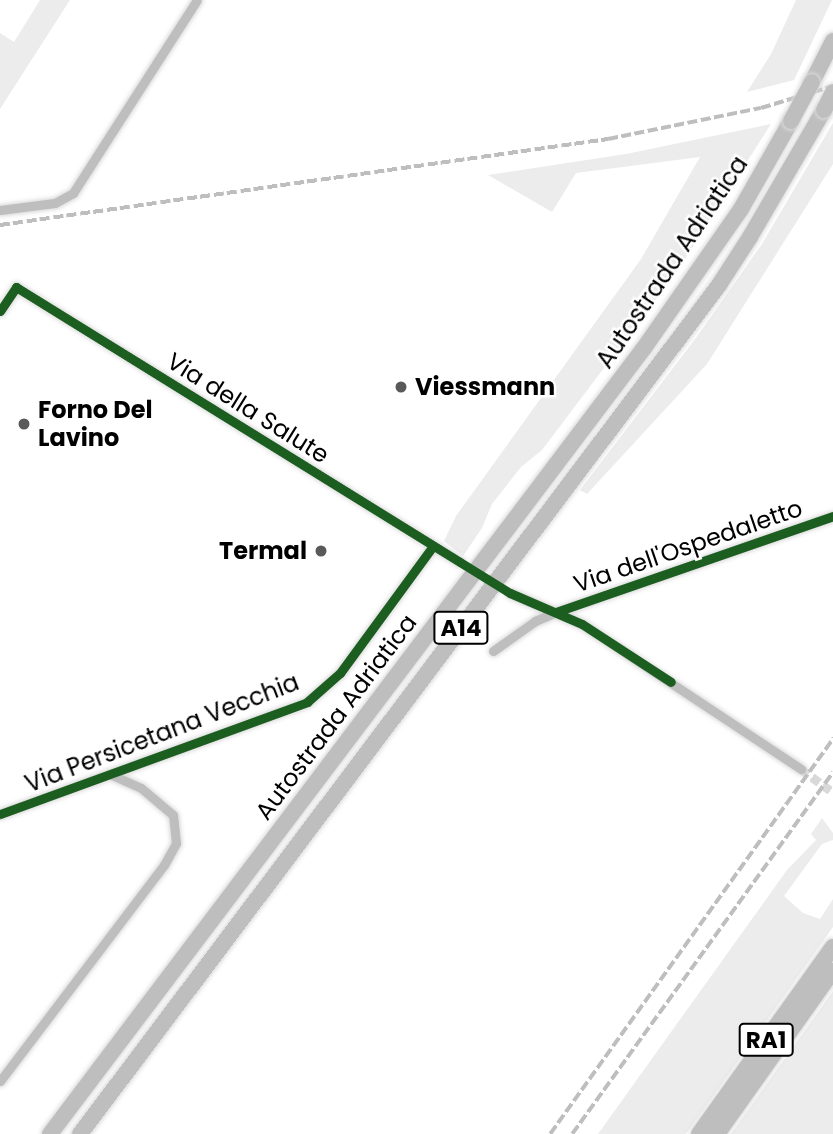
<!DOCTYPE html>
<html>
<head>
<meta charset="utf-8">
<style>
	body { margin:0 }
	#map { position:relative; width:833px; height:1134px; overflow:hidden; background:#fff; font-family:Poppins,sans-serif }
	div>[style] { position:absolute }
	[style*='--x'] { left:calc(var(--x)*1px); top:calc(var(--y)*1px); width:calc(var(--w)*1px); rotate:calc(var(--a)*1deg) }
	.green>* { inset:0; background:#ececec }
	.minor-tunnel>* { height:9px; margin-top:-4.5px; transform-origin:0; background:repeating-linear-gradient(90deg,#d9d9d9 0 9px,transparent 0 13.5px) }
	.roads { filter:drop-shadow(0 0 2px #dbdbdb) drop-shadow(0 0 2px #dbdbdb) }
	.minor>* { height:9px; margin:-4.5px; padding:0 4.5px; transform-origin:4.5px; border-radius:4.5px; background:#bebebe }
	.motorway>* { height:16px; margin:-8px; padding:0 8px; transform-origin:8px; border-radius:8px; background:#bebebe }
	.rail>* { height:3.5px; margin-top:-1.75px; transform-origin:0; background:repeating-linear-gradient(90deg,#bebebe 0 10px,transparent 0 13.5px) }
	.bridges { filter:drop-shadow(0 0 2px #dbdbdb) drop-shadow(0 0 2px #dbdbdb) }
	.motorway-bridge>* { height:16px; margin:-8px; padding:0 8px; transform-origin:8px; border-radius:8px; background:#bebebe }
	.cycleway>* { height:9px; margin:-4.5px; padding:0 4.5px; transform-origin:4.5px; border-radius:4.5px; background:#1b5e20 }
	.dots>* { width:19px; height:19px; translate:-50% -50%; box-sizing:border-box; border:4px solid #fff; border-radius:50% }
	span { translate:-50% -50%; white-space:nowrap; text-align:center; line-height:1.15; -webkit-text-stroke:5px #fff; paint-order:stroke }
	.shield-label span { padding:2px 5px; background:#fff; border:2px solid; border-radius:5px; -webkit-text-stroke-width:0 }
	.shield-label { font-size:23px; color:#000; font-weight:700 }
	.street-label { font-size:24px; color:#000 }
	.poi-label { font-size:24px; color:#000; font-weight:700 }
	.left { translate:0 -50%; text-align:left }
	.right { translate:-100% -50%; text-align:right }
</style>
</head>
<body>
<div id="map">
	<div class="green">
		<i style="clip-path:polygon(40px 0,70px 0,0 109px,0 33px,14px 42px)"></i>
		<i style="clip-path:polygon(796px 0,832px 0,794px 80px,747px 92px,771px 54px)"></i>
		<i style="clip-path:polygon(833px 123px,833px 164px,707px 364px,587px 494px,580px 490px,696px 338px,762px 244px)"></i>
		<i style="clip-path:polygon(771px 124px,678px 270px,542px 450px,521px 467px,492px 504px,482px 528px,463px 556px,444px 541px,456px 516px,641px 259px,700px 157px,576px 173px,552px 212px,488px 175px,626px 154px)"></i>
		<i style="clip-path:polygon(822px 818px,833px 833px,833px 840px,822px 844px,784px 896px,803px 913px,820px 919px,833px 899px,833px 927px,686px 1134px,598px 1134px,787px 870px,816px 840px,811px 834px)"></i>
		<i style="clip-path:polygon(833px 991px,833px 1134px,731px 1134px)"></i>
	</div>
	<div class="minor-tunnel">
		<i style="--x:460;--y:562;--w:59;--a:31.8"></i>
		<i style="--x:801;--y:769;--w:39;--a:36"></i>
	</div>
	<div class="roads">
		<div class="minor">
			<i style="--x:0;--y:210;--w:55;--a:-7.3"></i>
			<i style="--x:55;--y:203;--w:21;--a:-29"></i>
			<i style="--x:73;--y:193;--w:229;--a:-57.3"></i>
			<i style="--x:0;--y:311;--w:29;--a:-56"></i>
			<i style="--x:16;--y:287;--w:522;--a:31.77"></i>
			<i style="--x:510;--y:593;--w:78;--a:23.3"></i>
			<i style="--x:582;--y:624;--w:263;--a:33.5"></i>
			<i style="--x:493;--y:651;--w:52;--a:-35.5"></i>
			<i style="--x:535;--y:621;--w:23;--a:-23"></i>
			<i style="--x:556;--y:612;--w:293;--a:-19.1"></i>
			<i style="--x:0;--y:814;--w:327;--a:-20"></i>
			<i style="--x:307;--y:702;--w:44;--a:-41.3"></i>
			<i style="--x:340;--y:673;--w:157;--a:-53.8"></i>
			<i style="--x:0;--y:1081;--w:271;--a:-52.8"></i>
			<i style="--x:164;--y:865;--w:25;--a:-61"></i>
			<i style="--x:176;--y:843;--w:28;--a:-96"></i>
			<i style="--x:173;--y:815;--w:42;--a:-139.8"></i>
			<i style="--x:141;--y:788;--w:32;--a:-156"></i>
		</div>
		<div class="motorway">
			<i style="--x:812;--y:82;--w:46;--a:-62.9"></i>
			<i style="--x:50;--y:1134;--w:985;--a:-52.92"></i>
			<i style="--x:644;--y:348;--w:169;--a:-55.1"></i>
			<i style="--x:741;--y:209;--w:101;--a:-60.4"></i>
			<i style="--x:80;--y:1134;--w:1063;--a:-53.03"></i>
			<i style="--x:719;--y:285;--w:57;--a:-57.1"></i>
			<i style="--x:750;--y:237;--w:147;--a:-59.8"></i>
			<i style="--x:699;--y:1134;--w:230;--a:-54.4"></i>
			<i style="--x:717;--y:1134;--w:200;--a:-54.6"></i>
		</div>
	</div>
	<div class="rail">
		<i style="--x:0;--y:225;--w:614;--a:-8.05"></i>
		<i style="--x:608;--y:139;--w:156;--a:-11.5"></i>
		<i style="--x:761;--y:108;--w:75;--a:-17"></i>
		<i style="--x:550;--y:1134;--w:487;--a:-54.4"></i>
		<i style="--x:572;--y:1134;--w:446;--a:-54.2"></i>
	</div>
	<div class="bridges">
		<div class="motorway-bridge">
			<i style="--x:824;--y:110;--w:20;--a:-63"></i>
			<i style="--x:791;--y:121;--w:44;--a:-61.7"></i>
		</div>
	</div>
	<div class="cycleway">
		<i style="--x:0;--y:311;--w:29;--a:-56"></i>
		<i style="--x:16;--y:287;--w:581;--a:31.78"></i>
		<i style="--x:510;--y:593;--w:78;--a:23.3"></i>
		<i style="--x:582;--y:624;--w:106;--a:33.1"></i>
		<i style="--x:556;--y:612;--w:293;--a:-19.1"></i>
		<i style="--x:0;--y:814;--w:327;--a:-20"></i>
		<i style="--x:307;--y:702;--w:44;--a:-41.3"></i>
		<i style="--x:340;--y:673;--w:157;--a:-53.8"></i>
	</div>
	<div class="dots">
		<i style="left:401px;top:387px;background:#595959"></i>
		<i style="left:24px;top:424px;background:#595959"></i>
		<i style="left:321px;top:551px;background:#595959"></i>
	</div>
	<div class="shield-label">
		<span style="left:461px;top:628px">A14</span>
		<span style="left:766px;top:1040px">RA1</span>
	</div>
	<div class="street-label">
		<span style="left:672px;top:262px;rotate:-56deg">Autostrada Adriatica</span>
		<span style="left:248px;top:408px;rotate:32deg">Via della Salute</span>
		<span style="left:688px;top:546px;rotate:-19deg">Via dell'Ospedaletto</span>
		<span style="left:336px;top:717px;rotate:-53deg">Autostrada Adriatica</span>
		<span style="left:162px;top:733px;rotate:-21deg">Via Persicetana Vecchia</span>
	</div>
	<div class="poi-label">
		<span class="left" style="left:415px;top:387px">Viessmann</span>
		<span class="left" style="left:38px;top:424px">Forno Del<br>Lavino</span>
		<span class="right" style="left:307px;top:551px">Termal</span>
	</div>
</div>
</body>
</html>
